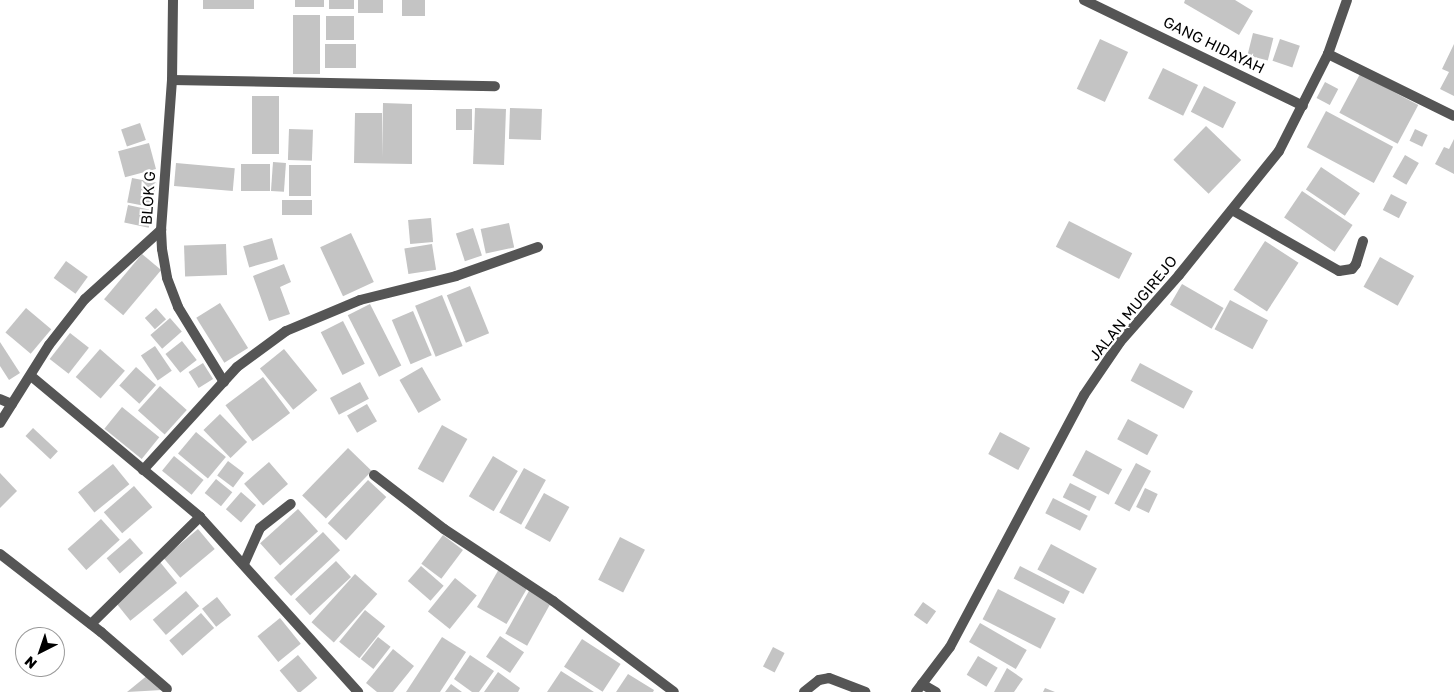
<!DOCTYPE html>
<html>
<head>
<meta charset="utf-8">
<style>
	body { margin:0 }
	#map { position:relative; width:1454px; height:692px; overflow:hidden; background:#fff; font-family:"Golos Text",sans-serif }
	div>[style] { position:absolute }
	[style*='--x'] { left:calc(var(--x)*1px); top:calc(var(--y)*1px); width:calc(var(--w)*1px); rotate:calc(var(--a)*1deg) }
	.building>* { inset:0; background:#c4c4c4; transform-origin:0 0 }
	.minor>* { height:10px; margin:-5px; padding:0 5px; transform-origin:5px; border-radius:5px; background:#555 }
	.tertiary>* { height:10px; margin:-5px; padding:0 5px; transform-origin:5px; border-radius:5px; background:#555 }
	span { translate:-50% -50%; white-space:nowrap; text-align:center; line-height:1.15; -webkit-text-stroke:4.5px #fff; paint-order:stroke }
	.street-label { font-size:15px; color:#000 }
	.north { position:absolute; left:15px; top:627px; width:50px; height:50px; box-sizing:border-box; background:#fff; border:1px solid #999; border-radius:50%; rotate:221deg; font-size:14px; font-weight:700; line-height:20px; text-align:center; color:#000 }
	.north::after { content:''; display:block; margin:auto; width:18px; height:22px; background:#000; clip-path:polygon(50% 0,100% 100%,50% 72%,0 100%) }
</style>
</head>
<body>
<div id="map">
	<div class="building">
		<i style="left:203px;top:0;width:51px;height:9px"></i>
		<i style="left:295px;top:0;width:29px;height:7px"></i>
		<i style="left:329px;top:0;width:25px;height:9px"></i>
		<i style="left:358px;top:0;width:25px;height:13px"></i>
		<i style="left:402px;top:0;width:23px;height:16px"></i>
		<i style="clip-path:polygon(1185px 0,1235px 0,1253px 11px,1239px 35px,1184px 3px)"></i>
		<i style="left:293px;top:15px;width:27px;height:59px"></i>
		<i style="left:326px;top:16px;width:28px;height:24px"></i>
		<i style="left:1253px;top:33px;width:21px;height:23px;rotate:14deg"></i>
		<i style="left:1100px;top:39px;width:31px;height:55px;rotate:25deg"></i>
		<i style="left:1280px;top:39px;width:21px;height:23px;rotate:19deg"></i>
		<i style="left:325px;top:44px;width:31px;height:24px"></i>
		<i style="clip-path:polygon(1454px 44px,1454px 96px,1440px 89px,1449px 72px,1442px 69px)"></i>
		<i style="left:1163px;top:68px;width:39px;height:34px;rotate:26deg"></i>
		<i style="left:1360px;top:74px;width:66px;height:44px;rotate:28deg"></i>
		<i style="left:1325px;top:82px;width:15px;height:18px;rotate:28deg"></i>
		<i style="left:1204px;top:86px;width:36px;height:29px;rotate:27deg"></i>
		<i style="left:252px;top:96px;width:27px;height:58px"></i>
		<i style="clip-path:polygon(383px 103px,412px 104px,412px 164px,354px 163px,355px 113px,382px 113px,382px 158px)"></i>
		<i style="left:475px;top:108px;width:31px;height:56px;rotate:2deg"></i>
		<i style="left:510px;top:108px;width:32px;height:31px;rotate:2deg"></i>
		<i style="left:456px;top:109px;width:16px;height:21px"></i>
		<i style="left:1326px;top:111px;width:76px;height:41px;rotate:28deg"></i>
		<i style="left:140px;top:123px;width:18px;height:20px;rotate:71deg"></i>
		<i style="left:1206px;top:126px;width:49px;height:47px;rotate:44deg"></i>
		<i style="left:289px;top:129px;width:24px;height:31px;rotate:2deg"></i>
		<i style="left:1415px;top:129px;width:14px;height:13px;rotate:25deg"></i>
		<i style="clip-path:polygon(1454px 139px,1454px 174px,1435px 164px,1444px 147px,1449px 149px)"></i>
		<i style="left:149px;top:143px;width:27px;height:32px;rotate:75deg"></i>
		<i style="left:1405px;top:155px;width:16px;height:25px;rotate:30deg"></i>
		<i style="left:273px;top:162px;width:13px;height:29px;rotate:4deg"></i>
		<i style="left:176px;top:163px;width:59px;height:23px;rotate:5deg"></i>
		<i style="left:241px;top:164px;width:29px;height:27px"></i>
		<i style="left:289px;top:165px;width:22px;height:31px"></i>
		<i style="left:1321px;top:167px;width:47px;height:27px;rotate:34deg"></i>
		<i style="left:132px;top:178px;width:25px;height:25px;rotate:11deg"></i>
		<i style="left:1302px;top:191px;width:61px;height:32px;rotate:34deg"></i>
		<i style="left:1391px;top:194px;width:18px;height:18px;rotate:27deg"></i>
		<i style="left:282px;top:200px;width:30px;height:15px"></i>
		<i style="left:128px;top:205px;width:25px;height:18px;rotate:12deg"></i>
		<i style="left:431px;top:218px;width:24px;height:23px;rotate:85deg"></i>
		<i style="left:1069px;top:221px;width:71px;height:29px;rotate:27deg"></i>
		<i style="left:509px;top:223px;width:25px;height:29px;rotate:78deg"></i>
		<i style="left:473px;top:228px;width:29px;height:18px;rotate:72deg"></i>
		<i style="left:351px;top:233px;width:54px;height:34px;rotate:65deg"></i>
		<i style="left:272px;top:238px;width:22px;height:30px;rotate:74deg"></i>
		<i style="left:1265px;top:241px;width:40px;height:58px;rotate:33deg"></i>
		<i style="left:226px;top:244px;width:31px;height:42px;rotate:88deg"></i>
		<i style="left:432px;top:244px;width:26px;height:28px;rotate:81deg"></i>
		<i style="left:142px;top:254px;width:25px;height:59px;rotate:40deg"></i>
		<i style="left:1380px;top:257px;width:39px;height:34px;rotate:29deg"></i>
		<i style="left:66px;top:261px;width:27px;height:21px;rotate:36deg"></i>
		<i style="clip-path:polygon(284px 264px,291px 282px,280px 287px,290px 314px,269px 321px,253px 276px)"></i>
		<i style="left:1182px;top:284px;width:48px;height:24px;rotate:30deg"></i>
		<i style="left:470px;top:286px;width:51px;height:25px;rotate:68deg"></i>
		<i style="left:442px;top:295px;width:55px;height:29px;rotate:68deg"></i>
		<i style="left:1230px;top:300px;width:43px;height:33px;rotate:28deg"></i>
		<i style="left:220px;top:303px;width:53px;height:28px;rotate:58deg"></i>
		<i style="left:370px;top:304px;width:69px;height:25px;rotate:63deg"></i>
		<i style="left:26px;top:308px;width:33px;height:32px;rotate:40deg"></i>
		<i style="left:156px;top:308px;width:15px;height:15px;rotate:48deg"></i>
		<i style="left:413px;top:311px;width:48px;height:23px;rotate:67deg"></i>
		<i style="left:170px;top:318px;width:18px;height:26px;rotate:49deg"></i>
		<i style="left:343px;top:321px;width:48px;height:25px;rotate:63deg"></i>
		<i style="left:70px;top:333px;width:24px;height:33px;rotate:38deg"></i>
		<i style="left:182px;top:341px;width:24px;height:21px;rotate:52deg"></i>
		<i style="clip-path:polygon(0 342px,20px 373px,9px 380px,0 366px)"></i>
		<i style="left:155px;top:346px;width:30px;height:17px;rotate:56deg"></i>
		<i style="left:100px;top:349px;width:33px;height:37px;rotate:41deg"></i>
		<i style="left:284px;top:349px;width:53px;height:31px;rotate:51deg"></i>
		<i style="left:203px;top:363px;width:19px;height:17px;rotate:58deg"></i>
		<i style="left:1140px;top:363px;width:60px;height:20px;rotate:28deg"></i>
		<i style="left:136px;top:367px;width:27px;height:25px;rotate:42deg"></i>
		<i style="left:422px;top:367px;width:38px;height:26px;rotate:60deg"></i>
		<i style="left:263px;top:377px;width:45px;height:47px;rotate:53deg"></i>
		<i style="left:360px;top:382px;width:19px;height:34px;rotate:62deg"></i>
		<i style="left:160px;top:386px;width:36px;height:33px;rotate:42deg"></i>
		<i style="left:367px;top:404px;width:20px;height:23px;rotate:60deg"></i>
		<i style="left:122px;top:407px;width:48px;height:28px;rotate:39deg"></i>
		<i style="left:220px;top:414px;width:39px;height:23px;rotate:46deg"></i>
		<i style="left:1128px;top:419px;width:34px;height:23px;rotate:28deg"></i>
		<i style="left:442px;top:425px;width:29px;height:50px;rotate:29deg"></i>
		<i style="left:33px;top:428px;width:34px;height:11px;rotate:43deg"></i>
		<i style="left:196px;top:432px;width:39px;height:28px;rotate:40deg"></i>
		<i style="left:1000px;top:432px;width:34px;height:25px;rotate:28deg"></i>
		<i style="left:348px;top:448px;width:33px;height:66px;rotate:44deg"></i>
		<i style="left:1086px;top:450px;width:41px;height:29px;rotate:28deg"></i>
		<i style="left:174px;top:456px;width:38px;height:19px;rotate:39deg"></i>
		<i style="left:493px;top:456px;width:29px;height:47px;rotate:31deg"></i>
		<i style="left:228px;top:461px;width:20px;height:18px;rotate:37deg"></i>
		<i style="left:269px;top:462px;width:29px;height:33px;rotate:49deg"></i>
		<i style="left:1136px;top:463px;width:17px;height:46px;rotate:28deg"></i>
		<i style="left:113px;top:464px;width:26px;height:45px;rotate:51deg"></i>
		<i style="left:524px;top:468px;width:25px;height:51px;rotate:29deg"></i>
		<i style="clip-path:polygon(0 473px,17px 491px,0 508px)"></i>
		<i style="left:216px;top:479px;width:21px;height:18px;rotate:39deg"></i>
		<i style="left:368px;top:480px;width:25px;height:59px;rotate:43deg"></i>
		<i style="left:1070px;top:483px;width:30px;height:16px;rotate:27deg"></i>
		<i style="left:134px;top:486px;width:28px;height:40px;rotate:49deg"></i>
		<i style="left:1145px;top:488px;width:14px;height:21px;rotate:25deg"></i>
		<i style="left:241px;top:492px;width:20px;height:23px;rotate:41deg"></i>
		<i style="left:544px;top:493px;width:29px;height:40px;rotate:29deg"></i>
		<i style="left:1053px;top:498px;width:39px;height:17px;rotate:27deg"></i>
		<i style="left:298px;top:509px;width:30px;height:51px;rotate:48deg"></i>
		<i style="left:101px;top:519px;width:28px;height:45px;rotate:48deg"></i>
		<i style="left:198px;top:529px;width:26px;height:45px;rotate:50deg"></i>
		<i style="left:323px;top:532px;width:25px;height:67px;rotate:47deg"></i>
		<i style="left:443px;top:535px;width:25px;height:36px;rotate:37deg"></i>
		<i style="left:620px;top:537px;width:28px;height:48px;rotate:27deg"></i>
		<i style="left:130px;top:538px;width:20px;height:31px;rotate:49deg"></i>
		<i style="left:1051px;top:544px;width:52px;height:29px;rotate:28deg"></i>
		<i style="left:336px;top:561px;width:22px;height:56px;rotate:47deg"></i>
		<i style="left:160px;top:562px;width:27px;height:60px;rotate:51deg"></i>
		<i style="left:421px;top:566px;width:30px;height:20px;rotate:41deg"></i>
		<i style="left:1020px;top:566px;width:56px;height:14px;rotate:27deg"></i>
		<i style="left:499px;top:569px;width:34px;height:44px;rotate:30deg"></i>
		<i style="left:355px;top:574px;width:30px;height:65px;rotate:42deg"></i>
		<i style="left:455px;top:578px;width:28px;height:43px;rotate:39deg"></i>
		<i style="left:530px;top:589px;width:25px;height:51px;rotate:29deg"></i>
		<i style="left:998px;top:589px;width:65px;height:34px;rotate:27deg"></i>
		<i style="left:186px;top:591px;width:20px;height:44px;rotate:49deg"></i>
		<i style="left:217px;top:597px;width:23px;height:19px;rotate:52deg"></i>
		<i style="left:923px;top:602px;width:16px;height:16px;rotate:35deg"></i>
		<i style="left:365px;top:610px;width:26px;height:41px;rotate:39deg"></i>
		<i style="left:201px;top:613px;width:20px;height:42px;rotate:49deg"></i>
		<i style="left:280px;top:618px;width:33px;height:29px;rotate:51deg"></i>
		<i style="left:980px;top:623px;width:54px;height:22px;rotate:30deg"></i>
		<i style="left:500px;top:636px;width:29px;height:25px;rotate:34deg"></i>
		<i style="left:378px;top:637px;width:16px;height:28px;rotate:38deg"></i>
		<i style="clip-path:polygon(442px 637px,466px 652px,440px 692px,406px 692px)"></i>
		<i style="left:582px;top:639px;width:46px;height:33px;rotate:33deg"></i>
		<i style="left:773px;top:647px;width:13px;height:22px;rotate:27deg"></i>
		<i style="clip-path:polygon(393px 649px,414px 666px,393px 692px,377px 692px,366px 683px)"></i>
		<i style="left:298px;top:655px;width:30px;height:24px;rotate:50deg"></i>
		<i style="clip-path:polygon(470px 655px,494px 671px,479px 692px,472px 692px,454px 679px)"></i>
		<i style="left:978px;top:656px;width:23px;height:22px;rotate:31deg"></i>
		<i style="clip-path:polygon(1007px 668px,1023px 679px,1014px 692px,994px 692px)"></i>
		<i style="clip-path:polygon(561px 671px,594px 692px,547px 692px)"></i>
		<i style="clip-path:polygon(498px 672px,520px 688px,518px 692px,484px 692px)"></i>
		<i style="clip-path:polygon(149px 674px,162px 690px,127px 692px)"></i>
		<i style="clip-path:polygon(628px 674px,654px 690px,653px 692px,616px 692px)"></i>
		<i style="clip-path:polygon(451px 684px,462px 692px,445px 692px)"></i>
		<i style="clip-path:polygon(1045px 688px,1055px 692px,1043px 692px)"></i>
	</div>
	<div class="minor">
		<i style="--x:173;--y:0;--w:80;--a:90.7"></i>
		<i style="--x:172;--y:80;--w:150;--a:94.2"></i>
		<i style="--x:161;--y:230;--w:19;--a:87"></i>
		<i style="--x:162;--y:249;--w:29;--a:80"></i>
		<i style="--x:167;--y:278;--w:31;--a:69"></i>
		<i style="--x:178;--y:307;--w:88;--a:58.5"></i>
		<i style="--x:1084;--y:0;--w:243;--a:25.8"></i>
		<i style="--x:1328;--y:54;--w:140;--a:26.2"></i>
		<i style="--x:172;--y:80;--w:323;--a:1.1"></i>
		<i style="--x:1232;--y:210;--w:123;--a:29.7"></i>
		<i style="--x:1339;--y:271;--w:13;--a:-9"></i>
		<i style="--x:1352;--y:269;--w:6;--a:-51"></i>
		<i style="--x:1356;--y:264;--w:24;--a:-73"></i>
		<i style="--x:31;--y:376;--w:220;--a:39.8"></i>
		<i style="--x:200;--y:517;--w:236;--a:47.9"></i>
		<i style="--x:0;--y:399;--w:13;--a:23"></i>
		<i style="--x:0;--y:423;--w:92;--a:-57.9"></i>
		<i style="--x:49;--y:345;--w:58;--a:-52"></i>
		<i style="--x:85;--y:299;--w:103;--a:-42.2"></i>
		<i style="--x:143;--y:470;--w:139;--a:-47.6"></i>
		<i style="--x:237;--y:367;--w:61;--a:-36.3"></i>
		<i style="--x:286;--y:331;--w:80;--a:-22.7"></i>
		<i style="--x:360;--y:300;--w:99;--a:-14"></i>
		<i style="--x:456;--y:276;--w:87;--a:-19.5"></i>
		<i style="--x:374;--y:475;--w:88;--a:37.6"></i>
		<i style="--x:444;--y:529;--w:131;--a:33.4"></i>
		<i style="--x:553;--y:601;--w:151;--a:36.9"></i>
		<i style="--x:0;--y:554;--w:128;--a:37.7"></i>
		<i style="--x:101;--y:632;--w:87;--a:40.8"></i>
		<i style="--x:244;--y:564;--w:39;--a:-66"></i>
		<i style="--x:260;--y:528;--w:39;--a:-38"></i>
		<i style="--x:91;--y:624;--w:153;--a:-44.5"></i>
		<i style="--x:922;--y:684;--w:16;--a:30"></i>
		<i style="--x:804;--y:692;--w:19;--a:-39"></i>
		<i style="--x:819;--y:680;--w:10;--a:-11"></i>
		<i style="--x:829;--y:678;--w:39;--a:21"></i>
	</div>
	<div class="tertiary">
		<i style="--x:916;--y:692;--w:56;--a:-52.9"></i>
		<i style="--x:950;--y:647;--w:285;--a:-62"></i>
		<i style="--x:1084;--y:395;--w:64;--a:-55.8"></i>
		<i style="--x:1120;--y:342;--w:89;--a:-48.6"></i>
		<i style="--x:1179;--y:275;--w:159;--a:-51.1"></i>
		<i style="--x:1279;--y:151;--w:109;--a:-63.2"></i>
		<i style="--x:1328;--y:54;--w:57;--a:-70.6"></i>
	</div>
	<div class="street-label">
		<span style="left:1214px;top:45px;rotate:26deg">GANG HIDAYAH</span>
		<span style="left:148px;top:198px;rotate:-86deg">BLOK G</span>
		<span style="left:1133px;top:308px;rotate:-51deg">JALAN MUGIREJO</span>
	</div>
	<div class="north">N</div>
</div>
</body>
</html>
